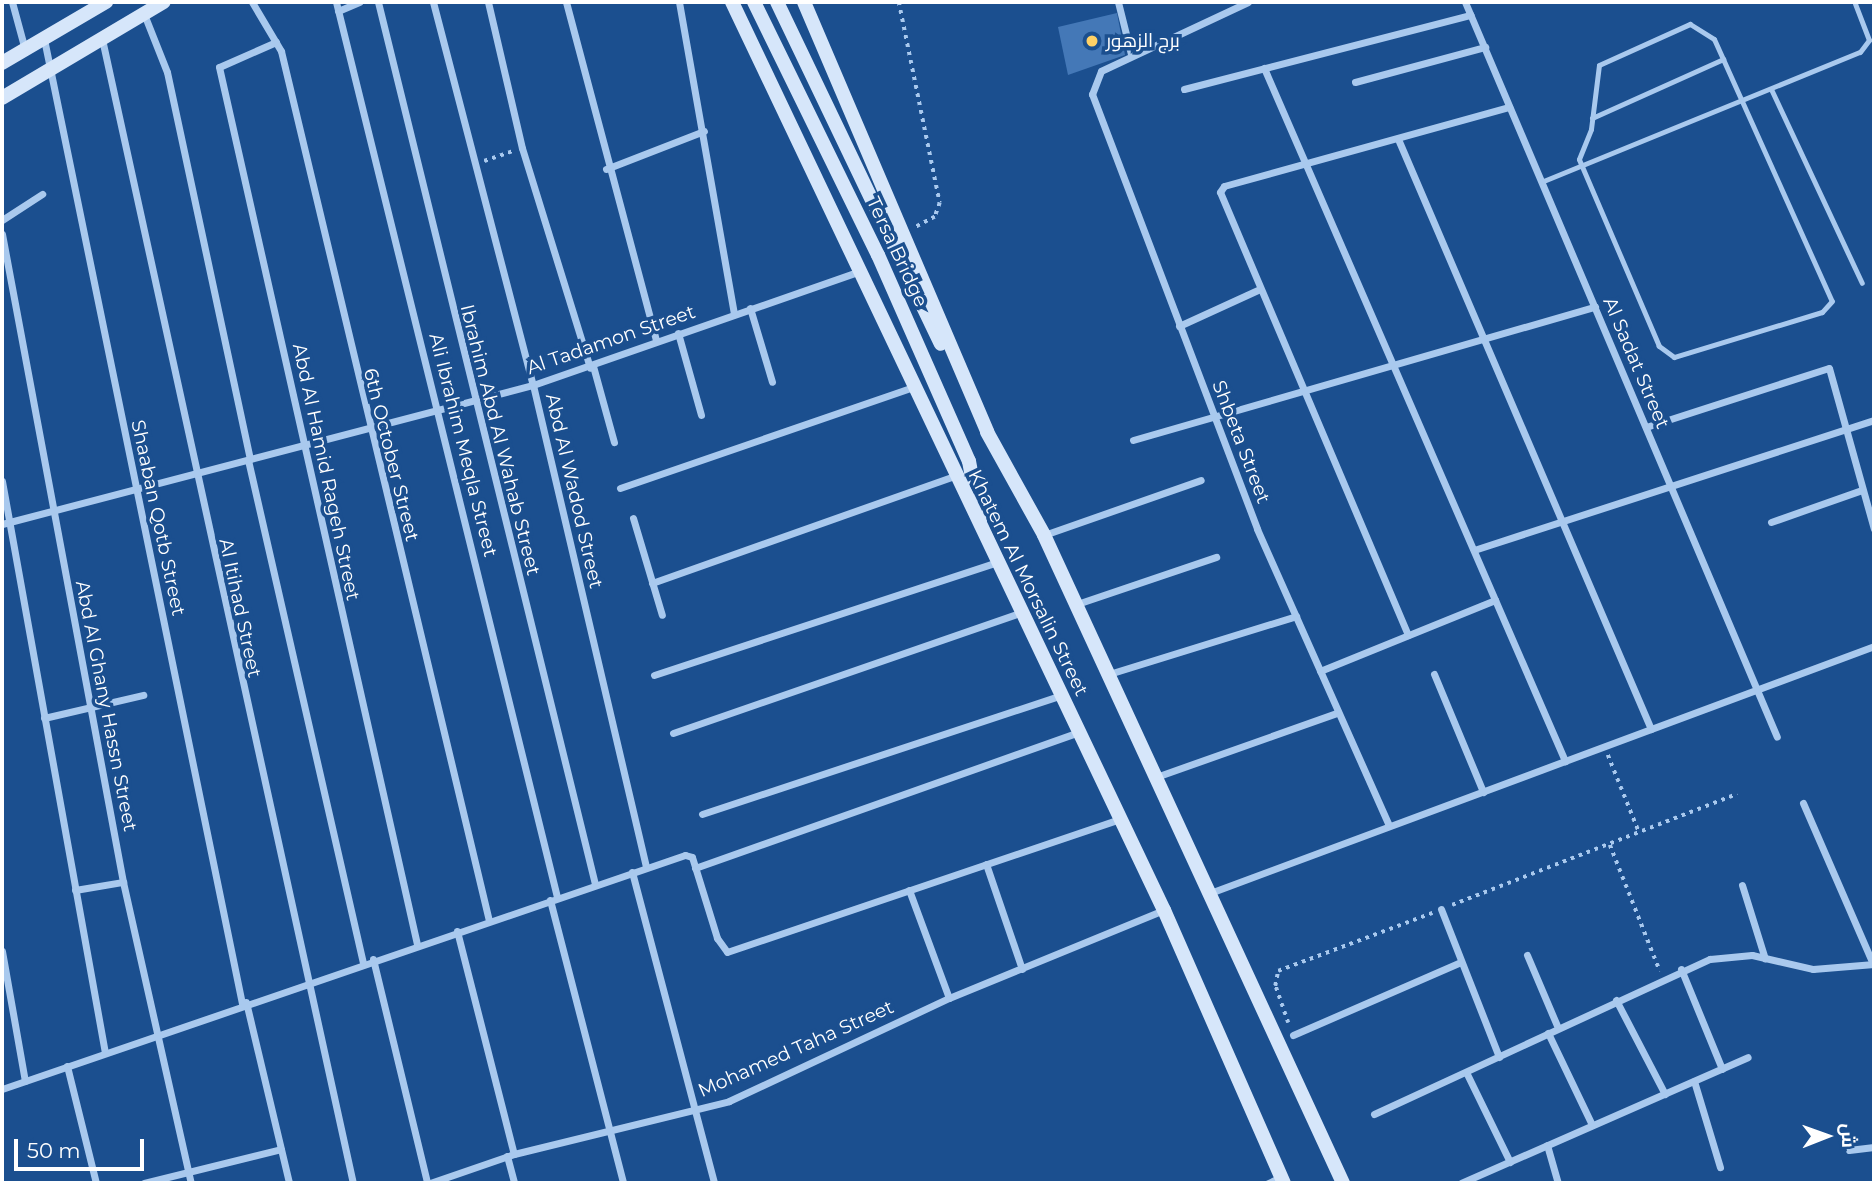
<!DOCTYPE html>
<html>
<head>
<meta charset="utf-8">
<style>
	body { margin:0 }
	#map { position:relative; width:1876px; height:1185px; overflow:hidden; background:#1b4f8f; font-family:Montserrat,Cairo,sans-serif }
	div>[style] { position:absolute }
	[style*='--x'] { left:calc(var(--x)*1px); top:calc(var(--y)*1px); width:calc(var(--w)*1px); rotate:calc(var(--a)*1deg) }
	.building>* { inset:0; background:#4478b7 }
	.path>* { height:3.5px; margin-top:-1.75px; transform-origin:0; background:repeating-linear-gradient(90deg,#a9c9ee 0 3.5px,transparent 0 8.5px) }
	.lane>* { height:5px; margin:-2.5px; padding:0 2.5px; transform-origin:2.5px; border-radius:2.5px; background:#a9c9ee }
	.street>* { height:7px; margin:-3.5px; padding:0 3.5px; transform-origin:3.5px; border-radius:3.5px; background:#a9c9ee }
	.secondary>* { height:14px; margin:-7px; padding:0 7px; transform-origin:7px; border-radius:7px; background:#d6e6fa }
	.dots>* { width:19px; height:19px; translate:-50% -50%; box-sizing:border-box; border:4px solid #1b4f8f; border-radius:50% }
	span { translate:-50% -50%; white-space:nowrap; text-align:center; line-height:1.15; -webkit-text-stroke:7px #1b4f8f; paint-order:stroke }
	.poi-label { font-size:19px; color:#fff }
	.left { translate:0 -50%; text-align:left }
	.street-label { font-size:19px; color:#fff }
	.frame { position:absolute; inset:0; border:4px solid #fff; pointer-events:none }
	.north { position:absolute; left:1792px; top:1101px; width:70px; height:70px; -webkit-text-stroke:5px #1b4f8f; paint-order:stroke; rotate:89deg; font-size:19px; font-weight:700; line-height:28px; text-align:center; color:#fff }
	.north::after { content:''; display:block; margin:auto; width:24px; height:32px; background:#fff; clip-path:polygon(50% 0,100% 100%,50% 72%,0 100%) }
	.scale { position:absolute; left:14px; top:1139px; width:130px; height:32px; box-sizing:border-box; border:4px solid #fff; border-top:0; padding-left:9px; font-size:21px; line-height:24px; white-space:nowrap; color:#fff; -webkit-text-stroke:5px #1b4f8f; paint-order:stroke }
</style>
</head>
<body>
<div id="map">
	<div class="building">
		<i style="clip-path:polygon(1117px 13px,1125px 55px,1068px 75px,1058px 27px)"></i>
	</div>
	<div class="path">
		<i style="--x:899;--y:2;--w:205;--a:78.5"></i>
		<i style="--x:940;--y:203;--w:15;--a:110"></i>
		<i style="--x:935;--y:217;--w:24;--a:152"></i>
		<i style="--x:484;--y:161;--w:31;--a:-19"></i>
		<i style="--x:1608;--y:755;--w:83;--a:68.1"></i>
		<i style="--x:1610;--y:845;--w:136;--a:68.4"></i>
		<i style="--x:1452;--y:905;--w:306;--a:-21.3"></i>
		<i style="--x:1288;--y:1023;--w:39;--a:-109"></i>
		<i style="--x:1275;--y:986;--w:15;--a:-79"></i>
		<i style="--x:1278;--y:971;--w:165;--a:-20.6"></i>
	</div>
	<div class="lane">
		<i style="--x:1690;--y:24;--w:28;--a:32"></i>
		<i style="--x:1714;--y:39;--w:287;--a:65.8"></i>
		<i style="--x:1832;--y:301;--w:15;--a:132"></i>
		<i style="--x:1822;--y:312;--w:155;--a:163.1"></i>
		<i style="--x:1674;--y:357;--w:19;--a:-144"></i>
		<i style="--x:1659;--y:346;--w:203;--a:-113.2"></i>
		<i style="--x:1579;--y:159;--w:32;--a:-68"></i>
		<i style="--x:1591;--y:129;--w:64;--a:-82.9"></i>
		<i style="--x:1599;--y:65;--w:100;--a:-24.3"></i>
		<i style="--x:1771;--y:89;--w:214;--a:64.9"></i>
		<i style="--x:1592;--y:118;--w:144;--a:-24.2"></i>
		<i style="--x:1541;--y:182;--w:344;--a:-22.2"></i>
		<i style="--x:1860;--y:52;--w:15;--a:-53"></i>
		<i style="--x:1869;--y:40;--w:39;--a:-111"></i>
		<i style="--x:1266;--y:1183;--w:17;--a:-25"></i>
	</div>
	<div class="street">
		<i style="--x:12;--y:2;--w:50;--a:74.8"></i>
		<i style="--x:252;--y:2;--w:57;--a:59.4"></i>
		<i style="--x:281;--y:51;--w:895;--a:76.55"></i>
		<i style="--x:336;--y:2;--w:922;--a:76.13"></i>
		<i style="--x:378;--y:2;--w:908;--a:76.18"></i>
		<i style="--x:433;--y:2;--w:396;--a:75.4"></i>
		<i style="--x:533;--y:385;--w:495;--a:76.8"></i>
		<i style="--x:488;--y:2;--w:150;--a:76.9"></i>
		<i style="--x:522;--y:148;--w:230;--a:72.8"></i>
		<i style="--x:566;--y:2;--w:351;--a:75.1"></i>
		<i style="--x:679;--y:2;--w:317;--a:80"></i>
		<i style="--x:1118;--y:2;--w:54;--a:76"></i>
		<i style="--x:1248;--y:2;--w:162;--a:154.9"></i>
		<i style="--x:1101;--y:71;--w:25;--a:111"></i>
		<i style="--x:1092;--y:94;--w:465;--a:69.2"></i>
		<i style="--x:1257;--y:529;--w:324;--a:66"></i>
		<i style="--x:1465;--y:2;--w:798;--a:67"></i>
		<i style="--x:338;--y:11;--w:23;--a:-23"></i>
		<i style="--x:144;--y:14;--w:62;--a:68.4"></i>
		<i style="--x:167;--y:72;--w:396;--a:77.9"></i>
		<i style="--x:44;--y:39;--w:985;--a:78.4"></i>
		<i style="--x:102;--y:39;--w:1171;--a:77.63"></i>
		<i style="--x:276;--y:42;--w:62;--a:156.3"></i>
		<i style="--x:219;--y:67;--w:899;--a:77.28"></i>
		<i style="--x:1264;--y:68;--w:756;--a:66.52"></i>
		<i style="--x:1355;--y:82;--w:135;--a:-15.1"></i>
		<i style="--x:1184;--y:89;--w:296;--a:-14.5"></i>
		<i style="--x:1398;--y:139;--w:642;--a:66.79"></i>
		<i style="--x:606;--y:169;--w:105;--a:-21.2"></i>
		<i style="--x:2;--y:220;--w:48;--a:-33"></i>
		<i style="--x:2;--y:234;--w:659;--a:79.42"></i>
		<i style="--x:123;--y:882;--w:309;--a:77.3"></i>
		<i style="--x:750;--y:308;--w:77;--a:73.4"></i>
		<i style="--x:1179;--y:326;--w:89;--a:-24.6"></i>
		<i style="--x:678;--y:333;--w:85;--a:74.3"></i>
		<i style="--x:593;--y:366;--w:79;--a:74.6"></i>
		<i style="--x:1646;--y:427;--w:192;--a:-17.9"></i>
		<i style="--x:1829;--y:368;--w:167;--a:74.4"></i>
		<i style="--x:1133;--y:440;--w:481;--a:-16.1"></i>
		<i style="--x:248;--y:460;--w:516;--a:77.12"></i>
		<i style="--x:2;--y:481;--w:581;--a:79.79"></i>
		<i style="--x:620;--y:488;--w:311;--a:-19"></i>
		<i style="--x:633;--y:518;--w:101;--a:73.4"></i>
		<i style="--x:1771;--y:522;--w:96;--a:-19.4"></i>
		<i style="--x:2;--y:524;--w:549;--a:-14.67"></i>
		<i style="--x:533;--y:385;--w:347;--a:-19.2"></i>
		<i style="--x:1044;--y:535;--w:166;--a:-19.3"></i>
		<i style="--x:1474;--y:550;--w:421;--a:-18"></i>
		<i style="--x:652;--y:583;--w:320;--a:-19.5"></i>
		<i style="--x:1077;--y:604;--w:147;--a:-18.7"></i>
		<i style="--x:1408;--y:635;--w:481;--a:-113"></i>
		<i style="--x:1220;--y:192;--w:7;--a:-56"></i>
		<i style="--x:1224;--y:186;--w:296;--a:-15.5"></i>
		<i style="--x:1320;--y:671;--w:189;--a:-22.1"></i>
		<i style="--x:1109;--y:674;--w:196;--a:-17.2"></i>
		<i style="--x:1434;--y:674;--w:128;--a:67.4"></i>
		<i style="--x:654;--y:675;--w:362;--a:-18.2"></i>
		<i style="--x:44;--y:718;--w:102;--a:-13.1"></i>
		<i style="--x:673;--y:733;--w:369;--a:-19.1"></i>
		<i style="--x:1156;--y:777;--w:192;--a:-19.5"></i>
		<i style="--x:1803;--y:803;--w:176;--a:66.5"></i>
		<i style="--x:702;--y:814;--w:378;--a:-18.3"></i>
		<i style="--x:986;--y:864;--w:111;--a:71.1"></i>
		<i style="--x:695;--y:868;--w:407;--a:-19.5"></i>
		<i style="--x:632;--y:872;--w:322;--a:75.2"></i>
		<i style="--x:1742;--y:885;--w:77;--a:72.7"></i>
		<i style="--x:75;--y:890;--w:49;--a:-9.5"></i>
		<i style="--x:909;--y:890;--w:115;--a:69.7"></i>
		<i style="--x:1210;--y:893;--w:708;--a:-20.4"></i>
		<i style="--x:550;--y:900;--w:292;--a:75.5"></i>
		<i style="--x:1441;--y:909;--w:159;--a:68.6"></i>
		<i style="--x:457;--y:931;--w:230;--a:75.7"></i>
		<i style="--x:2;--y:951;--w:132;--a:80"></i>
		<i style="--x:1527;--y:955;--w:79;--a:67"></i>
		<i style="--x:373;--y:959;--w:230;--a:76.4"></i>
		<i style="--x:1681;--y:969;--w:108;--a:67.7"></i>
		<i style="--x:1616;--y:1000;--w:106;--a:62.5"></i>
		<i style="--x:246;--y:1002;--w:186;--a:76.6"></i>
		<i style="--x:1548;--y:1033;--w:102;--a:64.4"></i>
		<i style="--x:1293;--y:1035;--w:183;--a:-23.5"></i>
		<i style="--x:67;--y:1066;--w:121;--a:76.1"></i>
		<i style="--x:1467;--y:1074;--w:98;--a:64"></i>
		<i style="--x:1694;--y:1081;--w:90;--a:73.2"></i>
		<i style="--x:2;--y:1089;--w:722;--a:-18.91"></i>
		<i style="--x:685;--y:855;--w:7;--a:16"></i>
		<i style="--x:692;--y:857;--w:85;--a:72.8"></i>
		<i style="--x:717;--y:938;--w:17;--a:54"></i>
		<i style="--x:727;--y:952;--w:416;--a:-18.7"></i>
		<i style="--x:1374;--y:1114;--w:370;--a:-24.8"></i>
		<i style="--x:1710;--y:959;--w:42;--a:-5.4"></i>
		<i style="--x:1752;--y:955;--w:63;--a:12.9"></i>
		<i style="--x:1813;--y:969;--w:61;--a:-4.7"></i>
		<i style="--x:1547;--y:1145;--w:40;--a:74"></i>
		<i style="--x:1849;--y:1150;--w:25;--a:-7"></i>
		<i style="--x:507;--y:1156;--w:28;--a:75"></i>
		<i style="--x:144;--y:1183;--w:141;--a:-13.9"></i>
		<i style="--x:430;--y:1183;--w:89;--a:-19"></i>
		<i style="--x:514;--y:1154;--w:221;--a:-13.8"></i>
		<i style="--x:729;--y:1101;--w:243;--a:-25.1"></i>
		<i style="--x:949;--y:998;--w:232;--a:-22.3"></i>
		<i style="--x:1461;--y:1183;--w:313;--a:-23.7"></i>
	</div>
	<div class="secondary">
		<i style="--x:732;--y:2;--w:1006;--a:64.56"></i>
		<i style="--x:1164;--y:910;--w:298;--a:66.3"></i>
		<i style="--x:754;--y:2;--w:282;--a:63.9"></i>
		<i style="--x:878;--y:255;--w:225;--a:66.2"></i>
		<i style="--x:969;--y:461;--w:61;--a:79.6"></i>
		<i style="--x:777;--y:2;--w:379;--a:64.4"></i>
		<i style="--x:804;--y:2;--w:467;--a:66.9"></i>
		<i style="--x:987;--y:432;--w:118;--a:61"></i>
		<i style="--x:1044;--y:535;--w:714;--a:65.23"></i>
		<i style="--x:2;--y:63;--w:121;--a:-30.4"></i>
		<i style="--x:2;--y:98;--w:188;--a:-30.7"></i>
	</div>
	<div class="dots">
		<i style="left:1092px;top:41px;background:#ffd166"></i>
	</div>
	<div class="poi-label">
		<span class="left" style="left:1106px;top:41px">برج الزهور</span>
	</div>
	<div class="street-label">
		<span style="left:897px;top:252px;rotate:65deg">Tersa Bridge</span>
		<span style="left:611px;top:340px;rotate:-19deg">Al Tadamon Street</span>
		<span style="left:1636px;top:363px;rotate:67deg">Al Sadat Street</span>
		<span style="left:500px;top:440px;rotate:76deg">Ibrahim Abd Al Wahab Street</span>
		<span style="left:1241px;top:442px;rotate:69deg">Shbeta Street</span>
		<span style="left:463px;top:445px;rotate:76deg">Ali Ibrahim Meqla Street</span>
		<span style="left:391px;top:455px;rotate:76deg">6th October Street</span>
		<span style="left:326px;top:472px;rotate:78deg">Abd Al Hamid Rageh Street</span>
		<span style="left:574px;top:491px;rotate:77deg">Abd Al Wadod Street</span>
		<span style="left:158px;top:518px;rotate:78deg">Shaaban Qotb Street</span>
		<span style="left:1028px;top:583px;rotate:64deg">Khatem Al Morsalin Street</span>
		<span style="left:240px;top:608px;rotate:78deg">Al Itihad Street</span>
		<span style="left:106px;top:706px;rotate:79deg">Abd Al Ghany Hassn Street</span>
		<span style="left:796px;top:1049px;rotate:-24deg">Mohamed Taha Street</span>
	</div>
	<div class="frame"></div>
	<div class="north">ش</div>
	<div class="scale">50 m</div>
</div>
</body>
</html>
